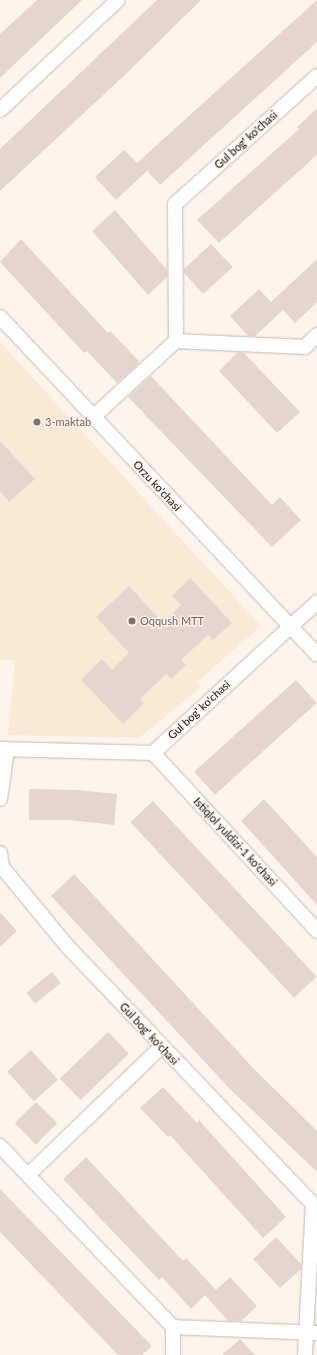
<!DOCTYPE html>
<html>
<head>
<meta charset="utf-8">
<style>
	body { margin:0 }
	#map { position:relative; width:317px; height:1355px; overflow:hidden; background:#fff4ec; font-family:Lato,sans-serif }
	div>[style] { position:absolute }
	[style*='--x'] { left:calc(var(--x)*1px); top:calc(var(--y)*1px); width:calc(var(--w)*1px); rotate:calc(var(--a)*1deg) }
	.education>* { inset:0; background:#f9ead7 }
	.building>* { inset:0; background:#e5d5cf; transform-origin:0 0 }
	.roads { filter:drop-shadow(0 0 1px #c6b9b0) drop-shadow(0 0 1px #c6b9b0) }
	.street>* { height:14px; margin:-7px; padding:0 7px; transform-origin:7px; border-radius:7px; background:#fff }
	.dots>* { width:11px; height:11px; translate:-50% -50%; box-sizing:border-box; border:2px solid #fff4ec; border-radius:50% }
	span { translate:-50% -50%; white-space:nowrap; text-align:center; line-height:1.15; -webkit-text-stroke:3px #fff4ec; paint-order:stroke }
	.street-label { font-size:11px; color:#14100c }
	.education-label { font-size:11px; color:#785e54 }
	.left { translate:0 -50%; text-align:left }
</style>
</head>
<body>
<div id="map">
	<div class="education">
		<i style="clip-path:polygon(0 342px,261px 626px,197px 682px,201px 687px,139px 738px,8px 735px,15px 661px,0 659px)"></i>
	</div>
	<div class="building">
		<i style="clip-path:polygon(37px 0,82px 0,0 78px,0 34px)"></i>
		<i style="clip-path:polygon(157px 0,201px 0,128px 72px,0 191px,0 149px)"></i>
		<i style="clip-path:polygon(317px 0,317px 42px,160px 185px,147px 171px,116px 200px,95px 177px,124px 150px,137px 163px)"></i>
		<i style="clip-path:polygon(317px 108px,317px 155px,219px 243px,197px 220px,299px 129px,297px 127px)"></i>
		<i style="clip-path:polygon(115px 210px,167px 270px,167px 277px,148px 295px,92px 231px)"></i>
		<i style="clip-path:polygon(21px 239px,108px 333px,110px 331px,138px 360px,139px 363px,117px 383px,87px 351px,84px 353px,0 262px)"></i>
		<i style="clip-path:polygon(211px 244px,233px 267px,203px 294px,184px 273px,184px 269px)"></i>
		<i style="clip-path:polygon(317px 259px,317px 302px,295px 323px,283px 310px,255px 336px,248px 336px,230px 316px,259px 289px,271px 302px)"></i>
		<i style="clip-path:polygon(238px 352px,244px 353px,300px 412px,277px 433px,219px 371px)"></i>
		<i style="clip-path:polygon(151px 376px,272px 505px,280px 497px,301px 520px,272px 547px,128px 397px)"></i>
		<i style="clip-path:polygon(0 441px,35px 479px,9px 502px,0 491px)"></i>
		<i style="clip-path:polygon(190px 578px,232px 623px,213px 640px,208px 635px,181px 660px,186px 665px,171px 679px,166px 674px,140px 699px,144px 703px,123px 724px,81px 680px,102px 659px,112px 670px,129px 653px,96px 617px,129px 586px,163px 623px,181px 605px,172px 596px)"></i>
		<i style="left:296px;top:680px;width:31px;height:137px;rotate:48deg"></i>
		<i style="clip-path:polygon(29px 789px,77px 790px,117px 794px,114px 825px,69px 820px,29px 820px)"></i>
		<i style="clip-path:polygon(264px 799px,317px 857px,317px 905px,241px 821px)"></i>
		<i style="left:153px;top:801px;width:240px;height:31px;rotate:47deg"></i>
		<i style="clip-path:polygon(74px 874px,254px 1069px,317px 1131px,317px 1172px,229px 1088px,51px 896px)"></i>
		<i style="clip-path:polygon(0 912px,17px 931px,0 947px)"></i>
		<i style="left:52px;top:972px;width:14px;height:33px;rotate:51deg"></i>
		<i style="left:108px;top:1032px;width:30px;height:67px;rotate:46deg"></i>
		<i style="left:31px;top:1050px;width:40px;height:32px;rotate:48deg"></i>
		<i style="clip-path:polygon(163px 1087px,197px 1123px,199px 1120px,286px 1217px,263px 1238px,170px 1135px,168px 1137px,140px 1108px)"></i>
		<i style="left:36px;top:1102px;width:30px;height:30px;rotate:45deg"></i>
		<i style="clip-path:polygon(86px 1157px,183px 1261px,186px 1258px,216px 1290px,230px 1277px,257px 1306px,241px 1321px,228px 1321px,205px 1295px,191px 1309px,162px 1277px,159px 1280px,63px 1179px)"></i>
		<i style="clip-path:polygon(0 1189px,152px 1346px,142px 1355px,118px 1355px,0 1232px)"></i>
		<i style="clip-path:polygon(276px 1237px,301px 1264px,301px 1269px,280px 1288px,253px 1259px)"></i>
		<i style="clip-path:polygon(240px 1339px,255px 1355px,222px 1355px)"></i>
	</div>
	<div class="roads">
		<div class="street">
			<i style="--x:0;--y:110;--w:161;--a:-43"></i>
			<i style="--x:0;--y:317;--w:463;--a:46.8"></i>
			<i style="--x:176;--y:341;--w:137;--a:-90.4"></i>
			<i style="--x:175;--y:204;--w:191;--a:-42"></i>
			<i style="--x:93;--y:417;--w:113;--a:-42.5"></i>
			<i style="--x:176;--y:341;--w:129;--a:2.7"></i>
			<i style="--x:305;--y:347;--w:17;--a:-45"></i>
			<i style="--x:0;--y:749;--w:153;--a:1.5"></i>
			<i style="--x:153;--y:753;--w:223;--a:-42.6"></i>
			<i style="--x:153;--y:753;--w:242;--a:47.3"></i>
			<i style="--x:0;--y:799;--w:50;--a:-82"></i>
			<i style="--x:0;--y:853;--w:14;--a:82"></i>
			<i style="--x:2;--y:867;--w:104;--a:50.5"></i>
			<i style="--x:68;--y:947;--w:355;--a:46.4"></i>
			<i style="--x:0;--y:1146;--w:250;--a:46.3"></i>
			<i style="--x:28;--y:1175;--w:185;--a:-43.9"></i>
			<i style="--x:173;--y:1327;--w:144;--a:2.4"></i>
			<i style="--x:173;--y:1355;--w:28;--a:-90"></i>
			<i style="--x:305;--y:1355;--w:151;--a:-87"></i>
		</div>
	</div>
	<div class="dots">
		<i style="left:37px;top:422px;background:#8d6e63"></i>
		<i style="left:132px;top:621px;background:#8d6e63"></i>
	</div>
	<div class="street-label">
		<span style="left:246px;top:140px;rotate:-42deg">Gul bog' ko'chasi</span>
		<span style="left:157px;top:486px;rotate:47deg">Orzu ko'chasi</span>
		<span style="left:199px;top:710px;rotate:-43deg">Gul bog' ko'chasi</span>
		<span style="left:235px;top:842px;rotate:47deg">Istiqlol yuldizi-1 ko'chasi</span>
		<span style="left:149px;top:1034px;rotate:47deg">Gul bog' ko'chasi</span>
	</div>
	<div class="education-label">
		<span class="left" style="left:45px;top:422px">3-maktab</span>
		<span class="left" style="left:140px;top:621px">Oqqush MTT</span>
	</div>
</div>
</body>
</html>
